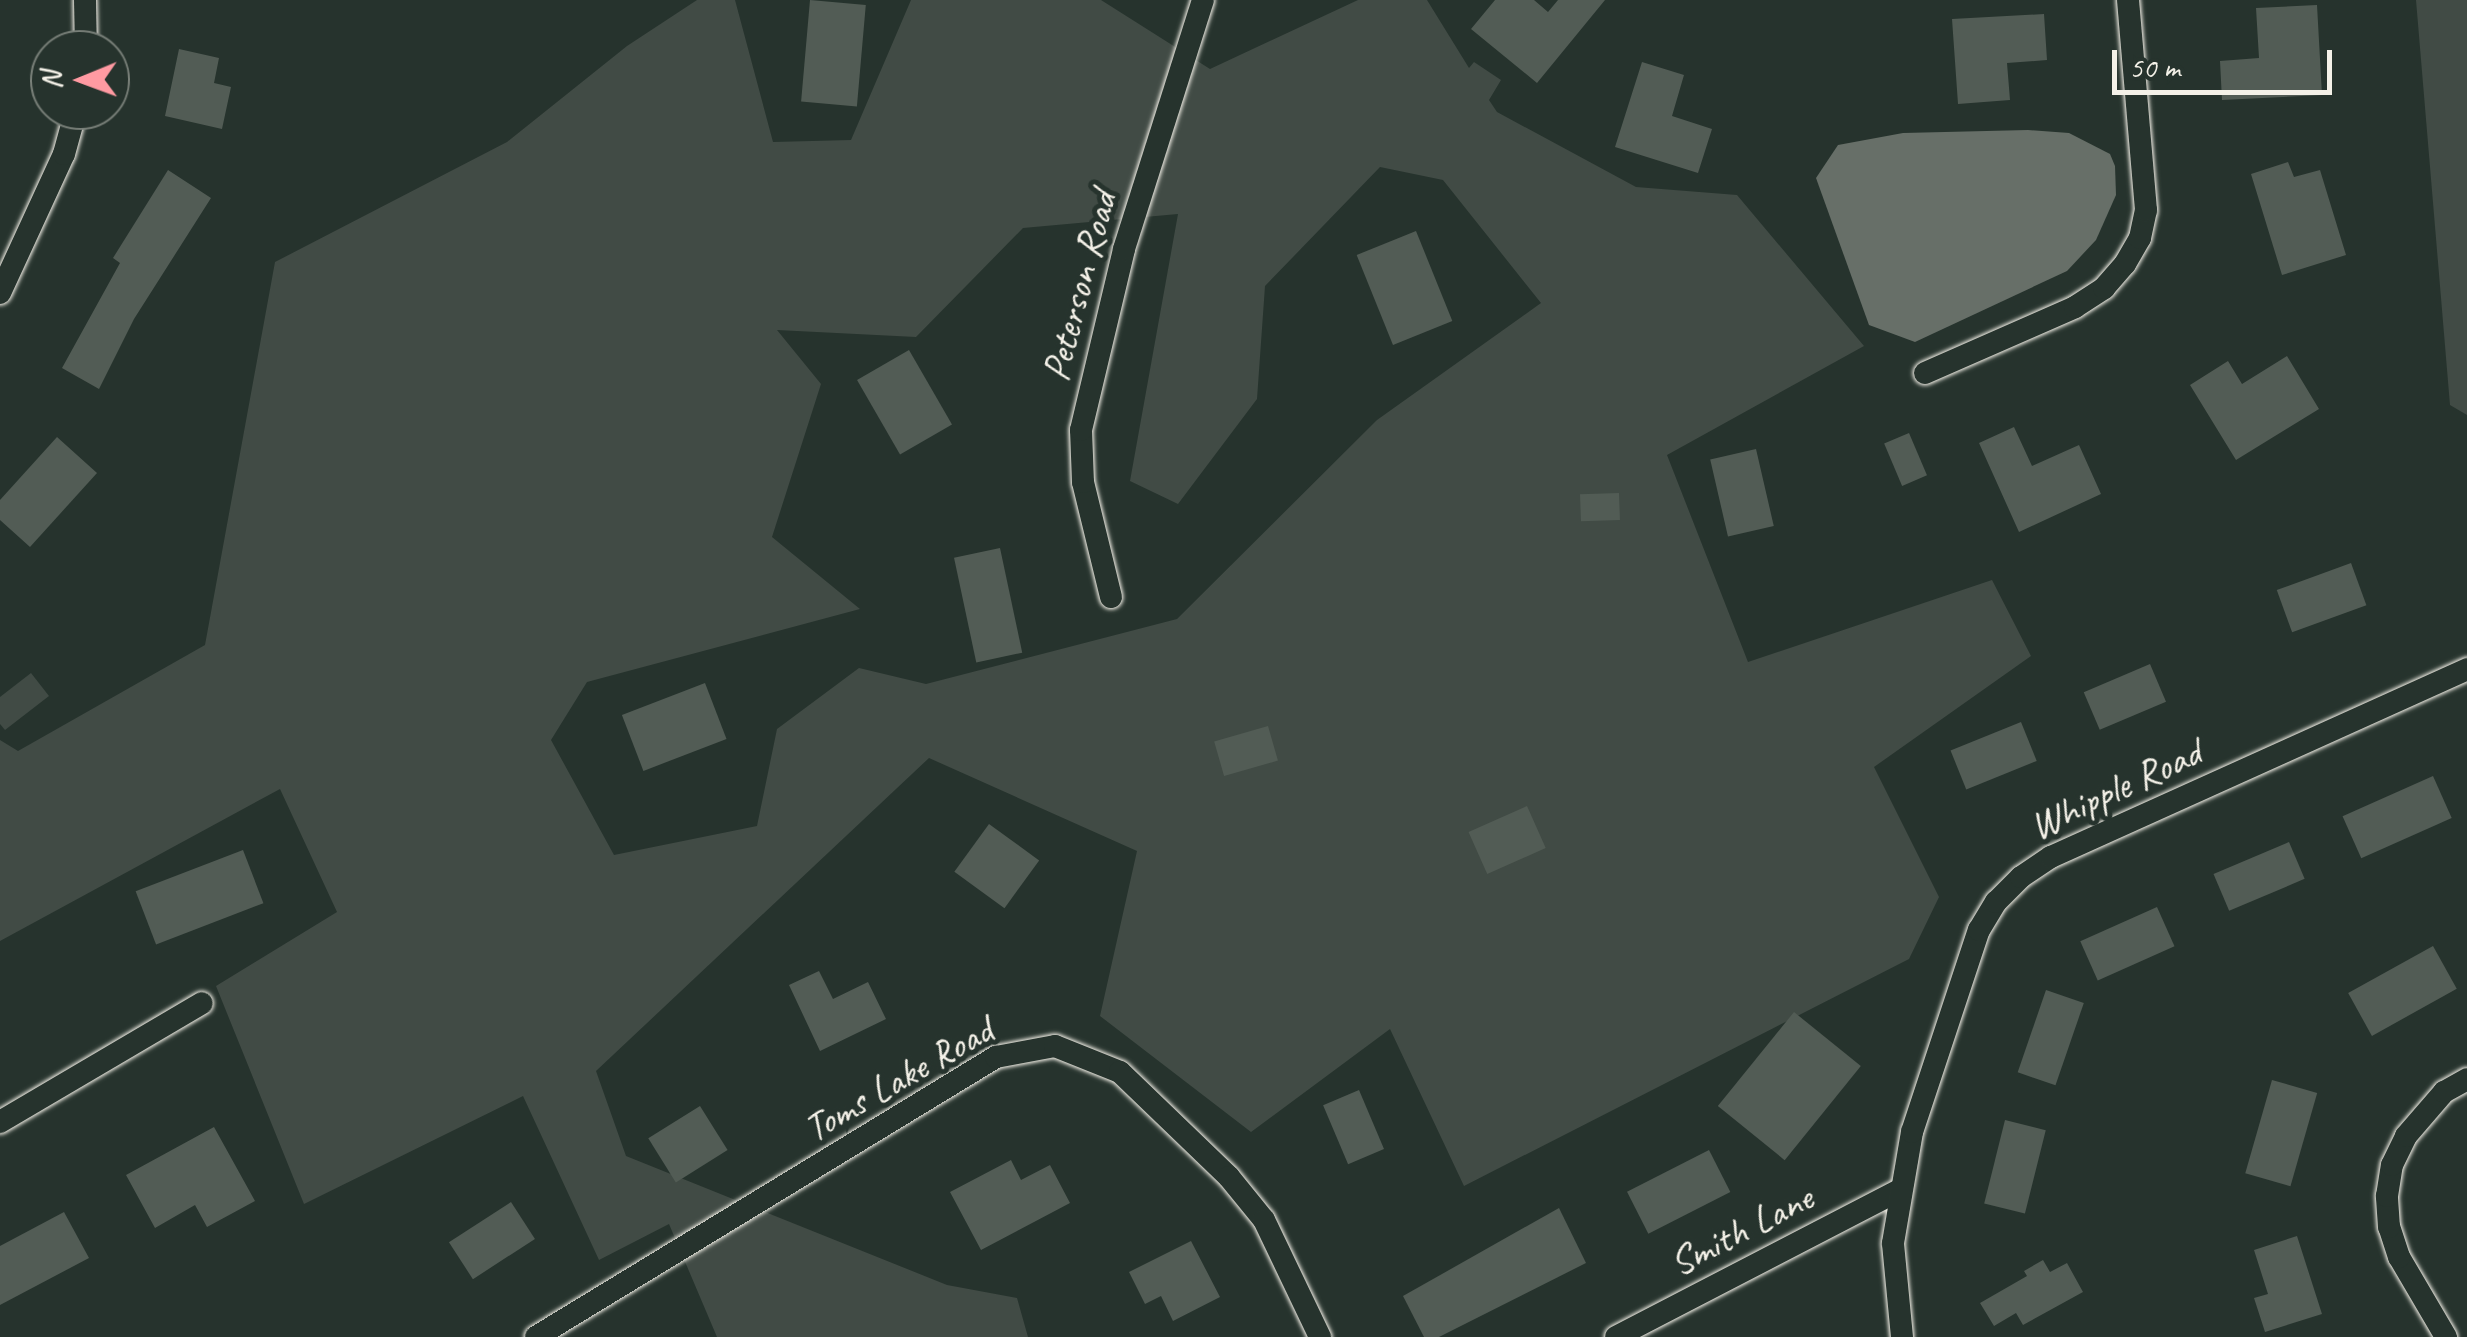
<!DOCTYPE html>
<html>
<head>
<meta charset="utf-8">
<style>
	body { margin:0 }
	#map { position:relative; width:2467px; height:1337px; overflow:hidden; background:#26332d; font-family:Caveat,sans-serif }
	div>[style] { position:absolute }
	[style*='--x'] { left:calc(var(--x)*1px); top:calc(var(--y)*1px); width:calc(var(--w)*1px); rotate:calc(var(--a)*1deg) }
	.green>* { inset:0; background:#414b45 }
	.water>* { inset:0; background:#676f68 }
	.building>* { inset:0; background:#525c55; transform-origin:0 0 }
	.roads { filter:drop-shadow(0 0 2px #f4f1e8) drop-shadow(0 0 2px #f4f1e8) }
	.street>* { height:22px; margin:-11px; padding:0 11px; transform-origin:11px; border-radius:11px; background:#26332d }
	span { translate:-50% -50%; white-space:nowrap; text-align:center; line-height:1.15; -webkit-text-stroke:10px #26332d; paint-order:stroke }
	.street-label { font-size:40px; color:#f4f1e8 }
	.north { position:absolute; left:30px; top:30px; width:100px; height:100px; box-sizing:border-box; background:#26332d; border:2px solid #787f78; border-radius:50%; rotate:269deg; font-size:28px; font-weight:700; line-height:40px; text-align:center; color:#f4f1e8 }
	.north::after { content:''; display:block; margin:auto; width:35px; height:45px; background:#ff9aa2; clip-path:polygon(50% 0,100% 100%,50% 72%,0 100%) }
	.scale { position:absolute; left:2112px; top:50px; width:220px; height:45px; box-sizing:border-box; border:5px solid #f4f1e8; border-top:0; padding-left:12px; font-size:30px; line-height:35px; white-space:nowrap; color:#f4f1e8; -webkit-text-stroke:8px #26332d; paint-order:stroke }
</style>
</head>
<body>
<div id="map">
	<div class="green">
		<i style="clip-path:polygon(evenodd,697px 0,735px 0,773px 142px,851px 140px,911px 0,1101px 0,1210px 69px,1358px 0,1427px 0,1469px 68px,1474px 62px,1501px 80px,1489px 100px,1497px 112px,1636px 187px,1737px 195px,1864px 346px,1667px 455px,1748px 662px,1992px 580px,2031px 656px,1874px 767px,1939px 897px,1909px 959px,1464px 1186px,1390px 1029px,1251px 1132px,1100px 1016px,1137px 851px,929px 758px,596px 1071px,626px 1156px,947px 1285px,1017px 1298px,1028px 1337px,717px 1337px,669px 1224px,599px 1260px,523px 1096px,304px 1204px,216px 986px,337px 912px,280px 789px,0 941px,0 740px,18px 751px,205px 645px,275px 262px,507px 142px,627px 46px,697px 0,1380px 167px,1443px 180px,1541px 303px,1377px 420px,1177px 619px,926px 684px,859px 668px,777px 729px,757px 826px,614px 855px,551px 740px,587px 682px,860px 609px,772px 537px,821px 384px,777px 330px,916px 337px,1023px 228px,1178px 214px,1130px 481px,1178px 504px,1257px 399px,1265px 286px,1380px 167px)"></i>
		<i style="clip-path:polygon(2416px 0,2467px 0,2467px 415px,2450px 405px)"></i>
		<i style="clip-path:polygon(31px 673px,49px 696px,5px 730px,0 724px,0 697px)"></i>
	</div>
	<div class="water">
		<i style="clip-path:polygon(2028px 130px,2069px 133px,2110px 154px,2115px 166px,2116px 195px,2096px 240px,2067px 271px,1915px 342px,1869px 325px,1816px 178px,1838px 145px,1903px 133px)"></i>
	</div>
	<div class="building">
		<i style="left:810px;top:0;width:56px;height:102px;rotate:5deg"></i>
		<i style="clip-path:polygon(1495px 0,1534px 0,1548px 12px,1558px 0,1605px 0,1537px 83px,1471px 29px)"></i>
		<i style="clip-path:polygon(2317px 5px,2322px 95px,2222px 100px,2220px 61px,2259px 58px,2256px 8px)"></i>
		<i style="clip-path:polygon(2044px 14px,2047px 60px,2007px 63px,2010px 100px,1958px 104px,1952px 19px)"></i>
		<i style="clip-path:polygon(179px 49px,219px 58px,214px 83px,231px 87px,222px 129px,165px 116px)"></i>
		<i style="clip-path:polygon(1642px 62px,1684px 75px,1672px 116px,1712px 129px,1698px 173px,1615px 147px)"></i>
		<i style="clip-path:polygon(2288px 162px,2294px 177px,2320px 170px,2346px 255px,2282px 275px,2251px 174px)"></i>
		<i style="clip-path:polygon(168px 170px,211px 198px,134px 319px,99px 389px,62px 368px,120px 263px,113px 258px)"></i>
		<i style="left:1416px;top:231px;width:97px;height:64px;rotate:68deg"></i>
		<i style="left:909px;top:350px;width:86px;height:60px;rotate:60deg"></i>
		<i style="clip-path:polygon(2287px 356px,2319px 409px,2236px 460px,2190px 385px,2228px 361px,2242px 384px)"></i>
		<i style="clip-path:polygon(2014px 427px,2032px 466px,2079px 445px,2101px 494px,2019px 532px,1979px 443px)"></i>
		<i style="left:1909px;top:433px;width:46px;height:27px;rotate:67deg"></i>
		<i style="clip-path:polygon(57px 437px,97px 473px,30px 547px,0 520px,0 500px)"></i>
		<i style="left:1756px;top:449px;width:79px;height:47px;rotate:77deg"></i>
		<i style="left:1619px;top:493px;width:27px;height:39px;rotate:88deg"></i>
		<i style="left:1000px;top:548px;width:107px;height:47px;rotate:78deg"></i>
		<i style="left:2351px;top:563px;width:45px;height:79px;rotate:70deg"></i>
		<i style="left:2150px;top:664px;width:41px;height:72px;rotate:67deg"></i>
		<i style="left:705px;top:683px;width:60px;height:89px;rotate:69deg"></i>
		<i style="left:2021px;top:722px;width:42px;height:76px;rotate:68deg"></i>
		<i style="left:1268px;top:726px;width:36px;height:56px;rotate:74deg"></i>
		<i style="left:2433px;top:776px;width:46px;height:99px;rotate:66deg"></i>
		<i style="left:1527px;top:806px;width:46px;height:64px;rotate:66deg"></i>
		<i style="left:989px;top:824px;width:62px;height:59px;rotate:36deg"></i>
		<i style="left:2289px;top:842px;width:40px;height:82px;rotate:67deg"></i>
		<i style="left:243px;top:850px;width:57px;height:115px;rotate:69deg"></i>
		<i style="left:2157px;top:907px;width:43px;height:84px;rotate:66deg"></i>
		<i style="left:2433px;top:946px;width:49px;height:97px;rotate:61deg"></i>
		<i style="clip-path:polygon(819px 971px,833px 999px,868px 982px,886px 1019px,820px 1051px,789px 985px)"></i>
		<i style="left:2046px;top:990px;width:40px;height:87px;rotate:19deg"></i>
		<i style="left:1794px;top:1012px;width:86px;height:121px;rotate:39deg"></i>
		<i style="left:2272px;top:1080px;width:47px;height:97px;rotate:16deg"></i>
		<i style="left:1359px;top:1090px;width:64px;height:39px;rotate:67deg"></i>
		<i style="left:700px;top:1106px;width:52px;height:61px;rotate:58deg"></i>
		<i style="left:2005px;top:1120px;width:42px;height:86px;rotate:14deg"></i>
		<i style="clip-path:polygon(214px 1127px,255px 1201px,207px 1227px,195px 1205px,155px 1228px,126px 1175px)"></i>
		<i style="left:1709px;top:1150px;width:47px;height:92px;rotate:63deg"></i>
		<i style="clip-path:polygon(1011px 1160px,1021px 1180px,1050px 1165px,1070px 1203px,981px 1250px,950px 1192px)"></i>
		<i style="left:511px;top:1202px;width:44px;height:74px;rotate:57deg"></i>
		<i style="clip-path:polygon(1559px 1208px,1586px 1263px,1439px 1337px,1424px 1337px,1403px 1296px)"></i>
		<i style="clip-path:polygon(64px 1212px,89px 1258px,0 1305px,0 1246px)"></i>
		<i style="clip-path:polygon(2297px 1236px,2322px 1314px,2265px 1332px,2254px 1298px,2268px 1294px,2254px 1250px)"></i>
		<i style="clip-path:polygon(1191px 1241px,1220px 1297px,1173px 1321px,1161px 1296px,1145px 1304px,1129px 1272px)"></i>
		<i style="clip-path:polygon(2043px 1260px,2050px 1272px,2067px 1263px,2083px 1292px,2023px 1325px,2016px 1313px,1994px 1326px,1980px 1303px,2027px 1276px,2024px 1271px)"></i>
	</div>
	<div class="roads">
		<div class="street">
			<i style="--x:85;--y:0;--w:50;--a:88.9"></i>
			<i style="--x:0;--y:293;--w:153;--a:-65.3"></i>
			<i style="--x:64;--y:154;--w:46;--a:-74.7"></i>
			<i style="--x:1925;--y:373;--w:164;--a:-23.7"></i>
			<i style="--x:2075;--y:307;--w:35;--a:-33"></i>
			<i style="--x:2104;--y:288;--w:32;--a:-49"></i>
			<i style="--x:2125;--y:264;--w:30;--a:-60"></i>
			<i style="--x:2140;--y:238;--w:29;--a:-78"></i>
			<i style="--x:2146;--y:210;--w:211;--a:-94.9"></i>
			<i style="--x:1111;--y:597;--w:118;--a:-103.7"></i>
			<i style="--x:1083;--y:482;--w:52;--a:-92.2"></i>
			<i style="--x:1081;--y:430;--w:186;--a:-76.6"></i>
			<i style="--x:1124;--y:249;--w:261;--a:-72.4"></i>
			<i style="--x:0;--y:1122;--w:234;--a:-30.5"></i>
			<i style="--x:536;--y:1337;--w:539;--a:-31.33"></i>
			<i style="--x:996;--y:1057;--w:60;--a:-10.6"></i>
			<i style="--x:1055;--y:1046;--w:70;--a:21.8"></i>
			<i style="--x:1120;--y:1072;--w:151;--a:43.9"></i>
			<i style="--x:1229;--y:1177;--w:55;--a:50.9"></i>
			<i style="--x:1264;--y:1220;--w:130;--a:64.4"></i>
			<i style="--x:1616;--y:1337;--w:320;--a:-27.4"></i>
			<i style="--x:1902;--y:1337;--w:94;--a:-95.5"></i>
			<i style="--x:1893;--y:1243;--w:113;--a:-80.3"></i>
			<i style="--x:1912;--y:1132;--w:213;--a:-71.7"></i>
			<i style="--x:1979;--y:930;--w:33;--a:-59"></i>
			<i style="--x:1996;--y:902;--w:35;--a:-45"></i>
			<i style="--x:2021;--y:877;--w:36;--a:-34"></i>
			<i style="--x:2051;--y:857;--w:457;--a:-24.3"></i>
			<i style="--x:2446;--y:1337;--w:93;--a:-120.4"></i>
			<i style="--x:2399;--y:1257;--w:32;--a:-108"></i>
			<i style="--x:2389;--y:1227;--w:31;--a:-94"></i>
			<i style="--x:2387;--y:1196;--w:31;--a:-81"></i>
			<i style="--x:2392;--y:1165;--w:32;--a:-64"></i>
			<i style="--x:2406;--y:1136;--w:58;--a:-49.2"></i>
			<i style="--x:2444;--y:1092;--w:26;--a:-29"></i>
		</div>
	</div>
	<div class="street-label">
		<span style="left:1079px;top:286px;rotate:-75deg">Peterson Road</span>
		<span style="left:2115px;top:789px;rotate:-25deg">Whipple Road</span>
		<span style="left:898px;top:1079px;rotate:-30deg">Toms Lake Road</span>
		<span style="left:1741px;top:1230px;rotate:-27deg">Smith Lane</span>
	</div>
	<div class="north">N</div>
	<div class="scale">50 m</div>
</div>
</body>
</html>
